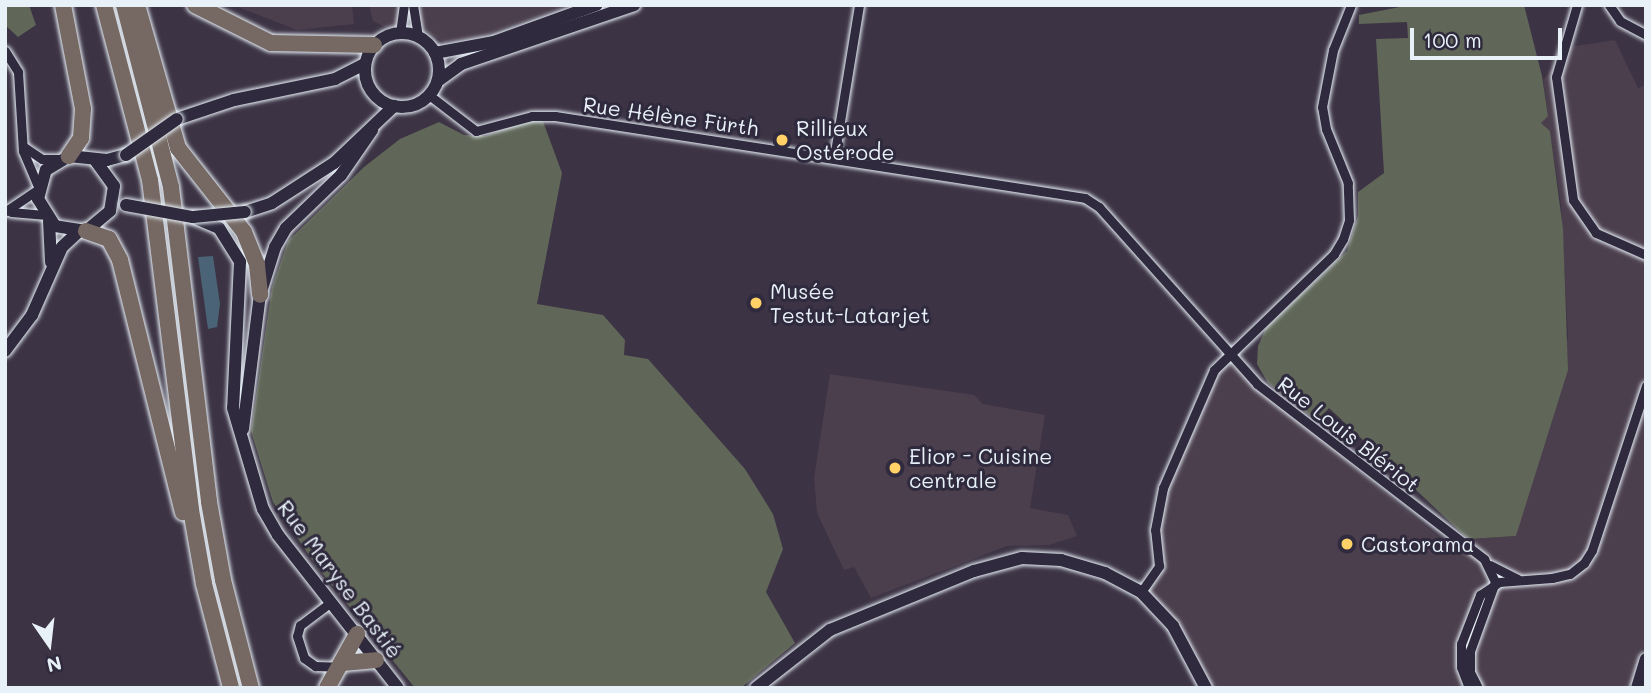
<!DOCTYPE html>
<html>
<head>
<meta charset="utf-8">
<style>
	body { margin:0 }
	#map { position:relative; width:1651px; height:693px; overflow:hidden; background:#3c3344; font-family:Mali,sans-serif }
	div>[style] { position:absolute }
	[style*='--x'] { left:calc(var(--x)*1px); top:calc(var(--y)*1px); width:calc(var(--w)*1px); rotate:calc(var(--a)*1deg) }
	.built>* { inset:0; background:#4b3e4d }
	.green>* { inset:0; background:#606658 }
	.water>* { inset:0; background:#4b6376 }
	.roads { filter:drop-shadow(0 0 2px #e8f1f8) drop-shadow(0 0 2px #e8f1f8) }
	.street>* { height:9px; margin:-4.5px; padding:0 4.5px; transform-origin:4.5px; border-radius:4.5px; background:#2f2a3d }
	.secondary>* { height:12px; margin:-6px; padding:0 6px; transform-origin:6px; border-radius:6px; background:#2f2a3d }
	.secondary>.ring { margin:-6px; padding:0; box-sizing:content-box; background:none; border:12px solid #2f2a3d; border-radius:50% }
	.highway>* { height:16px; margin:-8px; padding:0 8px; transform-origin:8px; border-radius:8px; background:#766964 }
	.bridges { filter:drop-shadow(0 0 2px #e8f1f8) drop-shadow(0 0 2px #e8f1f8) }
	.secondary-bridge>* { height:12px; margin:-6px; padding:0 6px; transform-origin:6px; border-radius:6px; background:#2f2a3d }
	.dots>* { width:19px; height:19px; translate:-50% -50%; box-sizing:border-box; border:4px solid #2f2a3d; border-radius:50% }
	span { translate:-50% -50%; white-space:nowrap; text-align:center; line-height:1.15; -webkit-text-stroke:6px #2f2a3d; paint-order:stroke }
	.street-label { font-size:21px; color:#e8f1f8 }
	.poi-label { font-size:21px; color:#e8f1f8 }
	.left { translate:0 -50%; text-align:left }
	.frame { position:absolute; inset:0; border:7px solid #e8f1f8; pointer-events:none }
	.north { position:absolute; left:14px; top:609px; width:70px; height:70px; -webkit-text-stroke:5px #2f2a3d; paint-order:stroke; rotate:166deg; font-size:19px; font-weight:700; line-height:28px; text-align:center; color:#e8f1f8 }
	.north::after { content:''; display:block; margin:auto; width:24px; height:32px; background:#e8f1f8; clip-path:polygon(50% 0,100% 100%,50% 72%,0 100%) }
	.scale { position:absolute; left:1410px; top:28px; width:152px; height:32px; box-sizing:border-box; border:4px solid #e8f1f8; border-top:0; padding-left:9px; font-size:21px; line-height:24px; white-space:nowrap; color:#e8f1f8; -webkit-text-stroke:5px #2f2a3d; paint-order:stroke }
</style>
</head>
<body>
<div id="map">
	<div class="built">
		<i style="clip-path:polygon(233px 5px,352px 5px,354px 24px,297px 30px)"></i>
		<i style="clip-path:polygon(369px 5px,571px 5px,481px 36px,444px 42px,421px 28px,385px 27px,373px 21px)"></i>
		<i style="clip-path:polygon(1615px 40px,1638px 88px,1646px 85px,1646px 639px,1631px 688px,1212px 688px,1177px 622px,1147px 596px,1144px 584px,1157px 565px,1154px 513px,1203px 393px,1226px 361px,1455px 551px,1468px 539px,1516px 536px,1568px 337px,1561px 206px,1550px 131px,1541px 123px,1548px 115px,1543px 80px,1569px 47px)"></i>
		<i style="clip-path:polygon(830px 374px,974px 395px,983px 404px,1045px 415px,1030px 508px,1068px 515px,1077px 536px,1049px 545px,1007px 546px,871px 598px,854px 567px,844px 570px,817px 513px,814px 478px)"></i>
	</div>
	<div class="green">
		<i style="clip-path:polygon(5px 5px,29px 5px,36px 25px,18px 37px,5px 25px)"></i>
		<i style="clip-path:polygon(1410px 5px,1524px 5px,1542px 76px,1548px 116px,1541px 123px,1550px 131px,1563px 229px,1568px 370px,1516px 536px,1468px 539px,1329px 408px,1317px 421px,1268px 383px,1257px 364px,1258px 346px,1266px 328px,1347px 251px,1358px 216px,1358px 192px,1384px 173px,1376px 39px,1408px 38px,1407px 22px,1359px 24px,1359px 15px)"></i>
		<i style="clip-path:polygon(541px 116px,562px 173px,537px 304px,603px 315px,625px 340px,624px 355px,648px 359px,745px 469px,773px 514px,783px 549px,766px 592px,795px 643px,741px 688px,415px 688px,315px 564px,273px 502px,251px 431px,272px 287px,288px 241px,364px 167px,400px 139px,439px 122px,464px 135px,485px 136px)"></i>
	</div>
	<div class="water">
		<i style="clip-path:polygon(213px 256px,220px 304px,217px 327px,208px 329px,198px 257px)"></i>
	</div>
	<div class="roads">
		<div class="street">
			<i style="--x:413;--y:5;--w:31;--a:81"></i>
			<i style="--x:1577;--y:5;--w:75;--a:106.3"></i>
			<i style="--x:1556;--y:77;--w:124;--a:82.1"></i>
			<i style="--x:1573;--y:200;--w:40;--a:55.1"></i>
			<i style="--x:1596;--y:233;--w:55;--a:23.7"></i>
			<i style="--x:1609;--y:5;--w:19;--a:55"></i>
			<i style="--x:1620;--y:21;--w:30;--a:28"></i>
			<i style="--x:400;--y:33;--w:28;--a:-82"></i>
			<i style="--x:5;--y:51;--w:25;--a:58"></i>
			<i style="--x:18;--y:72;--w:79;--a:86.4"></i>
			<i style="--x:23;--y:151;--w:38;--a:67"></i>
			<i style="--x:429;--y:95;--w:59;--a:37.5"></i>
			<i style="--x:476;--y:131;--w:58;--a:-15"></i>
			<i style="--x:532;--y:116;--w:23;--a:0"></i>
			<i style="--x:555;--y:116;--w:536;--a:8.79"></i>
			<i style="--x:1085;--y:198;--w:17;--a:33"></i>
			<i style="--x:1099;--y:207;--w:237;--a:48.2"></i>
			<i style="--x:1257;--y:384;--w:287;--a:37.6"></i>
			<i style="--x:1484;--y:559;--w:25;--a:64"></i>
			<i style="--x:1495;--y:582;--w:73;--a:109.9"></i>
			<i style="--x:1470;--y:651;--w:21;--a:90"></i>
			<i style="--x:1470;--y:672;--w:18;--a:63"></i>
			<i style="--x:24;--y:147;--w:22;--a:34"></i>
			<i style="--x:42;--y:159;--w:18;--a:0"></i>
			<i style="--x:834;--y:158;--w:155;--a:-80.7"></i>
			<i style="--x:6;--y:211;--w:37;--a:-34"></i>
			<i style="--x:11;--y:212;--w:33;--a:5"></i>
			<i style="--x:1490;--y:565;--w:31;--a:27"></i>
			<i style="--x:1141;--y:592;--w:32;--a:-55"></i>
			<i style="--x:1159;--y:566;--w:36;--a:-96"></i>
			<i style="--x:1155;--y:530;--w:43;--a:-79.2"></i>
			<i style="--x:1163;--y:488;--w:129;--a:-66.6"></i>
			<i style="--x:1214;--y:370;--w:167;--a:-44"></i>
			<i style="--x:1334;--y:254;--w:17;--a:-59"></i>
			<i style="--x:1343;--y:239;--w:20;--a:-72"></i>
			<i style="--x:1349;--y:220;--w:37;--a:-92"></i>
			<i style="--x:1348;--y:183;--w:58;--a:-112.2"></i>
			<i style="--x:1326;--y:129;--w:22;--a:-100"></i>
			<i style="--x:1322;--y:107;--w:58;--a:-79.1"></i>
			<i style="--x:1333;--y:50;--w:48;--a:-68.2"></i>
			<i style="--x:331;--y:602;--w:39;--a:143"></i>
			<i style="--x:300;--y:625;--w:11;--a:105"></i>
			<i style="--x:297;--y:636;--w:23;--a:72"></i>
			<i style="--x:304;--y:658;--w:14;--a:36"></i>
			<i style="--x:315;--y:666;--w:24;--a:2"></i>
			<i style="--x:1469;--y:688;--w:22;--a:-111"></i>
			<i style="--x:1461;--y:667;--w:23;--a:-90"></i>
			<i style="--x:1461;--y:644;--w:53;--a:-68.8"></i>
			<i style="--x:1480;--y:595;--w:23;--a:-34"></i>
			<i style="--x:1499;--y:582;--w:53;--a:-4.3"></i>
			<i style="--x:1552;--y:578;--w:18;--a:-13"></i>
			<i style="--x:1570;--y:574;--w:18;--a:-38"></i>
			<i style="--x:1584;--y:563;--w:15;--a:-58"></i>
			<i style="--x:1592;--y:550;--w:173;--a:-71.8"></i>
		</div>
		<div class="secondary">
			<i class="ring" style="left:365px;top:33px;width:62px;height:62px"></i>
			<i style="--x:435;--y:53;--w:60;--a:-10.6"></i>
			<i style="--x:494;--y:42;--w:109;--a:-19.9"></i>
			<i style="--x:438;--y:81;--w:29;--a:-36"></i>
			<i style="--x:461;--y:64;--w:183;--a:-18.8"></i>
			<i style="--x:177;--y:119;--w:60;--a:-18.4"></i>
			<i style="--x:234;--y:100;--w:103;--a:-11.7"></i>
			<i style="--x:335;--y:79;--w:34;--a:-27"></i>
			<i style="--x:95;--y:160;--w:32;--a:54"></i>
			<i style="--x:114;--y:186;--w:25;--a:99"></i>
			<i style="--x:110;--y:211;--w:31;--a:140"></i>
			<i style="--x:86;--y:231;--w:31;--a:-171"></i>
			<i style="--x:55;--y:226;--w:32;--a:-122"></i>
			<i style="--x:38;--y:199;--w:30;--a:-75"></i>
			<i style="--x:46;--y:170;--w:27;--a:-31"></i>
			<i style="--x:69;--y:156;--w:38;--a:6"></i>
			<i style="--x:107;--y:160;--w:20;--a:-15"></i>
			<i style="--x:245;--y:212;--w:28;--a:-18"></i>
			<i style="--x:272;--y:203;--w:74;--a:-32.8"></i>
			<i style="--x:334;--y:163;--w:83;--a:-43.5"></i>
			<i style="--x:193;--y:217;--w:28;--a:23"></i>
			<i style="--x:219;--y:228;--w:40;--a:58"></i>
			<i style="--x:240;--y:262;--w:146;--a:92.7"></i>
			<i style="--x:233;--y:408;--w:105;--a:73.5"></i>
			<i style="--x:263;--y:509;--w:30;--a:60"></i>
			<i style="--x:278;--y:535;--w:194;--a:51.9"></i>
			<i style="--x:49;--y:221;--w:41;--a:87.2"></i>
			<i style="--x:5;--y:351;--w:45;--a:-53.1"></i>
			<i style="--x:32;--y:315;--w:74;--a:-66.2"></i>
			<i style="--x:62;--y:247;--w:22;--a:-43"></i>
			<i style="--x:243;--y:429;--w:135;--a:-82.8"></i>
			<i style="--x:260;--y:295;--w:50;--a:-72.6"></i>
			<i style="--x:275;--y:247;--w:22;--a:-60"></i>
			<i style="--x:286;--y:228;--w:76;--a:-43.9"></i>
			<i style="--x:341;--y:175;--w:55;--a:-55.4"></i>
			<i style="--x:756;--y:688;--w:94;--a:-38.1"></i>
			<i style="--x:830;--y:630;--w:156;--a:-22.3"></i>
			<i style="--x:974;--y:571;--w:50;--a:-15.2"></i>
			<i style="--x:1022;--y:558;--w:39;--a:3"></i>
			<i style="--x:1061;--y:560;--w:46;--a:16.5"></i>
			<i style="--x:1105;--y:573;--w:41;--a:27.8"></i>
			<i style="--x:1141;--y:592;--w:47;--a:46.7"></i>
			<i style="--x:1173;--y:626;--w:70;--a:62"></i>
			<i style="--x:1637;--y:688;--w:30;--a:-73"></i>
		</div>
		<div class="highway">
			<i style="--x:63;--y:5;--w:106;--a:79.1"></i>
			<i style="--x:83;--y:109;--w:29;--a:94"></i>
			<i style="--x:81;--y:138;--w:22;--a:124"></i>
			<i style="--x:104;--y:5;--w:181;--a:75.3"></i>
			<i style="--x:150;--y:180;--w:333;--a:82.9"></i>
			<i style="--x:191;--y:510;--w:75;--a:80"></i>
			<i style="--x:204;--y:584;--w:107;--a:75.4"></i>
			<i style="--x:124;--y:5;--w:188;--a:75.5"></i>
			<i style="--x:171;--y:187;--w:317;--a:83.1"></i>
			<i style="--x:209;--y:502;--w:79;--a:79.8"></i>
			<i style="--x:223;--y:580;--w:112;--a:75.5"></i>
			<i style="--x:137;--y:5;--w:149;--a:74"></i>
			<i style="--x:178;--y:148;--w:107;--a:51.8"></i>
			<i style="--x:244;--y:232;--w:35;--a:68"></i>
			<i style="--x:257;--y:265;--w:30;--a:84"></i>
			<i style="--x:195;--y:5;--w:85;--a:26.6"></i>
			<i style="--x:271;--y:43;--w:103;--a:1.1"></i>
			<i style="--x:86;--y:231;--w:24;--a:19"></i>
			<i style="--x:109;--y:239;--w:24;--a:62"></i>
			<i style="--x:120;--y:260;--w:260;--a:76"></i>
			<i style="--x:343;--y:663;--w:33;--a:-5"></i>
			<i style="--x:327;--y:688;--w:62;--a:-60.9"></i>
		</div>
	</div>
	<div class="bridges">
		<div class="secondary-bridge">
			<i style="--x:126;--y:155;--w:62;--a:-35.2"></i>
			<i style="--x:126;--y:205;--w:68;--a:10.2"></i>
			<i style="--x:193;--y:217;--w:52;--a:-5.5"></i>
		</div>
	</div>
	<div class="dots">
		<i style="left:782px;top:140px;background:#ffd166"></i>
		<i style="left:756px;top:303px;background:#ffd166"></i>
		<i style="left:895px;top:468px;background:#ffd166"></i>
		<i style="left:1347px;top:544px;background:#ffd166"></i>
	</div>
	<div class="street-label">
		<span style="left:671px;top:116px;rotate:8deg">Rue Hélène Fürth</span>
		<span style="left:1349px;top:434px;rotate:38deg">Rue Louis Blériot</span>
		<span style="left:340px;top:579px;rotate:53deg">Rue Maryse Bastié</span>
	</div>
	<div class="poi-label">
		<span class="left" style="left:796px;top:140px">Rillieux<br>Ostérode</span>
		<span class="left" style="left:770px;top:303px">Musée<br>Testut-Latarjet</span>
		<span class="left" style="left:909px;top:468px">Elior - Cuisine<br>centrale</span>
		<span class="left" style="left:1361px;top:544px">Castorama</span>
	</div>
	<div class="frame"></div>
	<div class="north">N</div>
	<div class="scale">100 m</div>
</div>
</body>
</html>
